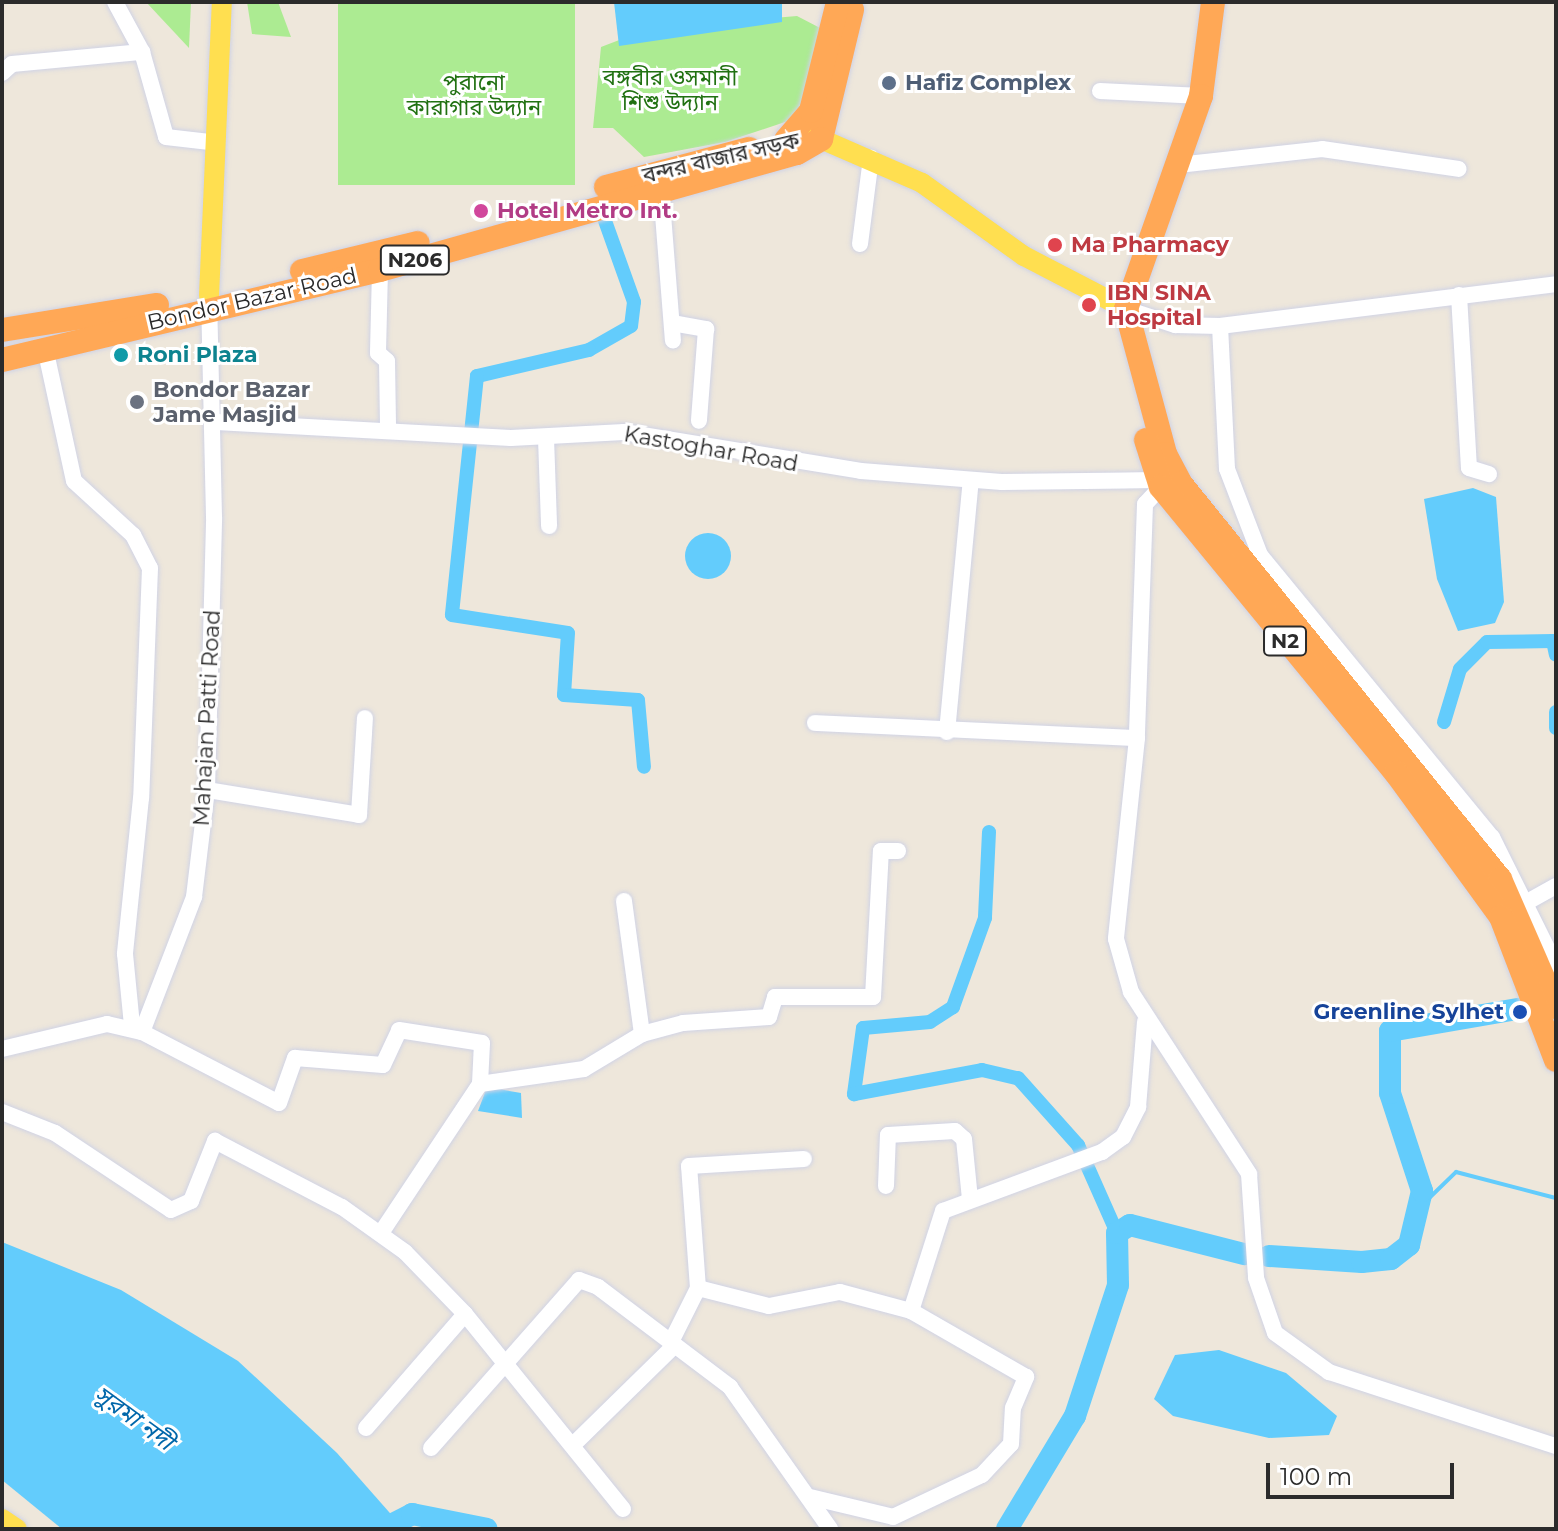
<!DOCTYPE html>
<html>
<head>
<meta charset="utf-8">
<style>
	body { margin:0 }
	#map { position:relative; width:1558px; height:1531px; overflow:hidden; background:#eee7db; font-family:Montserrat,"Noto Sans Bengali",sans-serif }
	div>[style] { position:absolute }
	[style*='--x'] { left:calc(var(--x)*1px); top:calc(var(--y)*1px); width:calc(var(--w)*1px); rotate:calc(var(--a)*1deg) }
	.green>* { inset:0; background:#aceb92; transform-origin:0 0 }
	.water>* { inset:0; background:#63ccfc }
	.round { border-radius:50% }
	.stream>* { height:4px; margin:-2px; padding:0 2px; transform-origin:2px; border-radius:2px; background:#63ccfc }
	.canal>* { height:14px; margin:-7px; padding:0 7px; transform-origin:7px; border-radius:7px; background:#63ccfc }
	.river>* { height:22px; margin:-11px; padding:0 11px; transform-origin:11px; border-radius:11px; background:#63ccfc }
	.roads { filter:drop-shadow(0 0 2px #d0d3e5) drop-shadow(0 0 2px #d0d3e5) }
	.minor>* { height:16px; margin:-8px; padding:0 8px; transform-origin:8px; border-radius:8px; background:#fff }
	.major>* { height:20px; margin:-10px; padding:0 10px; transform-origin:10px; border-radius:10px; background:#ffdf50 }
	.highway>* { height:24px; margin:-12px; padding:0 12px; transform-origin:12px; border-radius:12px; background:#ffa856 }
	.dots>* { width:22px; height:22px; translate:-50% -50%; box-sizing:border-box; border:4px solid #fff; border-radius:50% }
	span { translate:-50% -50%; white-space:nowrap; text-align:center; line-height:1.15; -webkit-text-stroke:6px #fff; paint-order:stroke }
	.shield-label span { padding:2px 6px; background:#fff; border:2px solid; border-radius:6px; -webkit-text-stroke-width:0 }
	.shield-label { font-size:20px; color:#2b2b2b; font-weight:700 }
	.park-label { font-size:22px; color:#217112 }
	.service-label { font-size:22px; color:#4e5e75; font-weight:700 }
	.left { translate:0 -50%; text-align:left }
	.street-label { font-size:22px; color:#2b2b2b }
	.hotel-label { font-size:22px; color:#b23c85; font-weight:700 }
	.health-label { font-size:22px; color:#be3a42; font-weight:700 }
	.culture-label { font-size:22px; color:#0d838f; font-weight:700 }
	.worship-label { font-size:22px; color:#5b616d; font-weight:700 }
	.transit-label { font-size:22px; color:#164399; font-weight:700 }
	.right { translate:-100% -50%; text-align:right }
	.water-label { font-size:24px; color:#0067aa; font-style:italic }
	.frame { position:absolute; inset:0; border:4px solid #2b2b2b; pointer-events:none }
	.scale { position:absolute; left:1266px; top:1463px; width:188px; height:36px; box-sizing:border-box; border:4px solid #2b2b2b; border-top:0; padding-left:10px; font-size:24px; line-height:28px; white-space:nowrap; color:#2b2b2b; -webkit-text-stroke:6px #fff; paint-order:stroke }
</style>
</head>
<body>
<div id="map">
	<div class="green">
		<i style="clip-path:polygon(146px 2px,191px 2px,189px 48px)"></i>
		<i style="clip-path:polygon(247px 2px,278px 2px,291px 37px,252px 34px)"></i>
		<i style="left:338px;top:2px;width:237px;height:183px"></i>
		<i style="clip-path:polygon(797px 16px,824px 30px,797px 118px,725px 142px,644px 157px,613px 128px,593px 128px,601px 47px,648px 29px)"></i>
	</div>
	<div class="water">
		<i style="clip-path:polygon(614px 2px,782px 2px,782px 22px,619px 46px)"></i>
		<i style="clip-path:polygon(1473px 488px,1496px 497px,1504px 602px,1495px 623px,1458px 631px,1437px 579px,1424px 499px)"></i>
		<i class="round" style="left:685px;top:533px;width:46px;height:46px"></i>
		<i style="clip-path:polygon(487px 1087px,521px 1093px,522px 1118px,478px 1111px)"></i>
		<i style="clip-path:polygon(2px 1242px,121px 1290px,238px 1361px,337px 1453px,404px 1529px,62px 1529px,2px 1480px)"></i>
		<i style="clip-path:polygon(1219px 1350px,1286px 1373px,1337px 1416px,1329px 1435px,1269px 1438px,1173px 1416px,1154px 1399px,1175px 1355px)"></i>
	</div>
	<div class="stream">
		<i style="--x:1421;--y:1206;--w:49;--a:-44.2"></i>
		<i style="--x:1456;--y:1172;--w:103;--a:14.6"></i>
	</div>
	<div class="canal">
		<i style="--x:604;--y:218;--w:89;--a:70.3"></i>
		<i style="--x:634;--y:302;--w:24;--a:97"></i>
		<i style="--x:631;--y:326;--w:48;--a:150.3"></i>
		<i style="--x:589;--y:350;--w:115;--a:166.9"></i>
		<i style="--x:477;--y:376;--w:240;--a:96"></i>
		<i style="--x:452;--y:615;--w:117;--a:8.8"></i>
		<i style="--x:568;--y:633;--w:62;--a:93.7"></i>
		<i style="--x:564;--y:695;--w:74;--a:3.9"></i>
		<i style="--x:638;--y:700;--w:67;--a:84.9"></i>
		<i style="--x:1556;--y:712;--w:16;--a:90"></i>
		<i style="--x:1444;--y:722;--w:55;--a:-73.2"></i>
		<i style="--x:1460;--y:669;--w:38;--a:-45"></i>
		<i style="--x:1487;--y:642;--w:66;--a:-0.9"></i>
		<i style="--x:1553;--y:641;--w:14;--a:78"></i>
		<i style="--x:989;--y:832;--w:86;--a:92.7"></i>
		<i style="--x:985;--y:918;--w:95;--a:109.8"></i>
		<i style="--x:953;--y:1007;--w:27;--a:147"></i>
		<i style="--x:930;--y:1022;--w:67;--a:174.9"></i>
		<i style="--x:863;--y:1028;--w:67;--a:97.8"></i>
		<i style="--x:854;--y:1094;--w:130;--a:-10.6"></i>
		<i style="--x:982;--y:1070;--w:37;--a:13"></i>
		<i style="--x:1018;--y:1078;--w:90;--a:48.2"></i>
		<i style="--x:1078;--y:1145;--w:96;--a:66.1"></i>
	</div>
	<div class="river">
		<i style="--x:1269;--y:1256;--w:93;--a:3.7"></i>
		<i style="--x:1362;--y:1262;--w:29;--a:-6"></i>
		<i style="--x:1391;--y:1259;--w:23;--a:-38"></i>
		<i style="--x:1409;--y:1245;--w:56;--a:-76.5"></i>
		<i style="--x:1422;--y:1191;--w:103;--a:-108.1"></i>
		<i style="--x:1390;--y:1093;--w:62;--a:-90"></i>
		<i style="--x:1390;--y:1031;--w:135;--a:-9.8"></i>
		<i style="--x:383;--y:1529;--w:33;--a:-27"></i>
		<i style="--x:412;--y:1514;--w:76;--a:11.3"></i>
		<i style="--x:1007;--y:1529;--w:132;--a:-59"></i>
		<i style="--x:1075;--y:1416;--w:138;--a:-71.8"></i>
		<i style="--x:1118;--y:1285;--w:52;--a:-91.1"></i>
		<i style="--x:1117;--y:1233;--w:15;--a:-32"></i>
		<i style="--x:1130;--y:1225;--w:118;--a:14.3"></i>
	</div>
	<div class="roads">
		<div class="minor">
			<i style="--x:115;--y:2;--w:57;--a:61.6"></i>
			<i style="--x:142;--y:52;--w:88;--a:74.2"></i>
			<i style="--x:166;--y:137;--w:44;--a:6.5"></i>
			<i style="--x:2;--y:73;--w:13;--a:-42"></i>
			<i style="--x:12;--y:64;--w:131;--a:-5.3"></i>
			<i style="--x:1100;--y:91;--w:101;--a:2.8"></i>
			<i style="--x:1178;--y:165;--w:145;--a:-6.3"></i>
			<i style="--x:1322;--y:149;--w:138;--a:8.3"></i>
			<i style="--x:661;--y:189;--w:152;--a:85.5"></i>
			<i style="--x:860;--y:244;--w:87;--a:-82.7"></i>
			<i style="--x:380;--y:270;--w:83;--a:91.4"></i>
			<i style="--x:378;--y:353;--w:12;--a:42"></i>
			<i style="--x:387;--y:361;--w:67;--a:89.1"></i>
			<i style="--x:1459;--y:295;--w:173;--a:86.7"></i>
			<i style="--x:1469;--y:468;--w:21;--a:17"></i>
			<i style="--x:1126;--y:309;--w:52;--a:18.1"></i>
			<i style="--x:1175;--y:325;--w:45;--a:1.3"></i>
			<i style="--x:1220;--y:326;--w:339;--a:-7.1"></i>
			<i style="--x:672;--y:323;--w:35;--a:10"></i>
			<i style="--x:706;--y:329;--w:92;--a:94.4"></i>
			<i style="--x:1220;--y:326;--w:143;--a:87.2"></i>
			<i style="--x:1227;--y:469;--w:92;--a:69"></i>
			<i style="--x:1260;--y:555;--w:365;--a:50.6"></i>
			<i style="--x:1492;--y:837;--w:144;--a:63.6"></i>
			<i style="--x:45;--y:348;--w:136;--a:77.7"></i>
			<i style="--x:74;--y:481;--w:80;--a:42.5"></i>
			<i style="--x:133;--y:535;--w:37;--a:63"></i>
			<i style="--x:150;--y:568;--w:230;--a:92.2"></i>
			<i style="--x:141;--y:798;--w:157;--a:95.9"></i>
			<i style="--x:125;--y:954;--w:71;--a:84.4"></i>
			<i style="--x:216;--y:422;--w:295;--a:3.1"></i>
			<i style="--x:511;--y:438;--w:113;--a:-3"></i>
			<i style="--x:624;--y:432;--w:240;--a:9.3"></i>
			<i style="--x:861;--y:471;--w:141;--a:4.5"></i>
			<i style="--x:1002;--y:482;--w:155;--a:-0.7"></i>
			<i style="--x:546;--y:438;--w:88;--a:88"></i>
			<i style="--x:1161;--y:487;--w:23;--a:133"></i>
			<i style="--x:1145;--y:504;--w:234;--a:92"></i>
			<i style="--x:1137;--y:738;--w:202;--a:96"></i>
			<i style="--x:1116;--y:939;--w:55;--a:74.2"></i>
			<i style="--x:1131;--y:992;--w:217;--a:57"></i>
			<i style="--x:1249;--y:1174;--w:104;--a:86.1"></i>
			<i style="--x:1256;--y:1278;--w:58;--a:70.9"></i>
			<i style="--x:1275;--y:1333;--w:67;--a:35.8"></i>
			<i style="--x:1329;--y:1372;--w:239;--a:18.1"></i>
			<i style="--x:815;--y:723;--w:322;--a:2.7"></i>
			<i style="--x:947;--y:732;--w:253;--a:-84.6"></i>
			<i style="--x:207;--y:790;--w:154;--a:9.3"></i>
			<i style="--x:359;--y:815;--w:97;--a:-86.5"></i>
			<i style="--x:624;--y:901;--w:134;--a:82.3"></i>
			<i style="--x:1520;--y:906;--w:41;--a:-29.1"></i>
			<i style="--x:142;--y:1032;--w:154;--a:27.4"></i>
			<i style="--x:279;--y:1103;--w:48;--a:-70.4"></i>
			<i style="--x:295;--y:1058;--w:88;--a:4.5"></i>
			<i style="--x:383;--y:1065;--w:38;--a:-65"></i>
			<i style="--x:399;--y:1030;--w:84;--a:8.9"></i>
			<i style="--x:482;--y:1043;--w:41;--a:92.8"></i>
			<i style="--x:2;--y:1049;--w:108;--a:-13.4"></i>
			<i style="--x:107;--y:1024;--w:36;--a:13"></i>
			<i style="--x:142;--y:1032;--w:145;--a:-68.9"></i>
			<i style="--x:194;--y:897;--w:108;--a:-83.1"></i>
			<i style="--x:207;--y:790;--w:273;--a:-88.5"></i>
			<i style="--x:214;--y:517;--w:215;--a:-91.3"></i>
			<i style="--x:2;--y:1112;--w:57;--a:21.6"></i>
			<i style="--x:55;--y:1133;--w:139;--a:33.6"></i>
			<i style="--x:171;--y:1210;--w:22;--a:-24"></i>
			<i style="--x:191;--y:1201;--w:65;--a:-68.2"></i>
			<i style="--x:215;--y:1141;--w:143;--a:27.5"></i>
			<i style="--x:342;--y:1207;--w:77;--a:35.5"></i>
			<i style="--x:405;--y:1252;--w:86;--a:45.9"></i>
			<i style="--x:465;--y:1314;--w:251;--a:51"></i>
			<i style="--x:886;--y:1186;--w:51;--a:-87.8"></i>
			<i style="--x:888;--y:1135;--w:67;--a:-3.4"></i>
			<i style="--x:955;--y:1131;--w:12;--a:42"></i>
			<i style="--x:964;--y:1139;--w:60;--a:84.3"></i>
			<i style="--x:381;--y:1233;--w:179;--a:-56.4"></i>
			<i style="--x:480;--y:1084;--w:105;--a:-8.2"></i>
			<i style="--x:584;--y:1069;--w:68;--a:-31.1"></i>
			<i style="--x:642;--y:1034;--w:42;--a:-15"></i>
			<i style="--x:683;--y:1023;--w:86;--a:-4"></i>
			<i style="--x:769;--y:1017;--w:21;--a:-73"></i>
			<i style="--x:775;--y:997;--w:98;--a:0"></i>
			<i style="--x:873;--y:997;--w:146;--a:-86.9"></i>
			<i style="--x:881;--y:851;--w:17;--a:0"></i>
			<i style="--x:698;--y:1288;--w:122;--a:-94.2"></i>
			<i style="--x:689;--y:1166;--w:115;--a:-3.5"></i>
			<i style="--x:671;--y:1342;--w:60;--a:-63.4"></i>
			<i style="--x:698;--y:1288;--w:73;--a:14.2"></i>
			<i style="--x:769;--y:1306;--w:72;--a:-11.2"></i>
			<i style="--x:840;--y:1292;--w:73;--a:15"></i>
			<i style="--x:911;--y:1311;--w:105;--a:-72.3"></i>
			<i style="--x:943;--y:1211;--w:170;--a:-20.4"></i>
			<i style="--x:1102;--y:1152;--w:26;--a:-36"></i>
			<i style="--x:1123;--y:1137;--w:34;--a:-63"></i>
			<i style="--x:1138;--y:1107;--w:85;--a:-85.3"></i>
			<i style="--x:366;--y:1428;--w:151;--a:-49"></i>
			<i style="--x:575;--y:1443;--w:140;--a:-44.4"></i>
			<i style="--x:431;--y:1448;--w:224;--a:-48.6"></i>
			<i style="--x:579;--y:1280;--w:20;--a:20"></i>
			<i style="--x:598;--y:1287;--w:166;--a:37.1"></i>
			<i style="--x:730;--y:1387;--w:174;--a:54.8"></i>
			<i style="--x:810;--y:1497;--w:85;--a:13.5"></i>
			<i style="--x:893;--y:1517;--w:98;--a:-25.3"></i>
			<i style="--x:982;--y:1475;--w:42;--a:-46.9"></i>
			<i style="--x:1011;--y:1444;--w:36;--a:-87"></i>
			<i style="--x:1013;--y:1408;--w:34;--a:-67"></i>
			<i style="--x:1026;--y:1377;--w:133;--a:-150.1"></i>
		</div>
		<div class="major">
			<i style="--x:814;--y:128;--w:13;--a:58"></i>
			<i style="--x:821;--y:139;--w:110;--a:23.5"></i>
			<i style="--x:922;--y:183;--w:125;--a:35.6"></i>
			<i style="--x:1024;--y:256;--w:115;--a:27.5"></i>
			<i style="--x:209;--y:296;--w:294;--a:-87.5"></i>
			<i style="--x:2;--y:1519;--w:18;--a:34"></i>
		</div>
		<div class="highway">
			<i style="--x:1213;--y:2;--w:95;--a:97.3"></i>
			<i style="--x:1201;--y:96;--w:226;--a:109.4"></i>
			<i style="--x:1126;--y:309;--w:150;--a:74.9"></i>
			<i style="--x:1165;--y:454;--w:34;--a:62"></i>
			<i style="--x:1181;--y:484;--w:508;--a:51.08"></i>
			<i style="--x:1500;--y:879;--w:140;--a:66.4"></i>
			<i style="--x:821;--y:139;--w:133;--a:-76.5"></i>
			<i style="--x:786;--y:140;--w:38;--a:-49"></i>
			<i style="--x:811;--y:111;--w:112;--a:-76.1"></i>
			<i style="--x:606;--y:187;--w:148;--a:-14.9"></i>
			<i style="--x:302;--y:271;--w:119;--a:-13.6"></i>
			<i style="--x:2;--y:330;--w:157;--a:-9.2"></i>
			<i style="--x:2;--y:360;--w:389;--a:-13.4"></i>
			<i style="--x:380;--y:270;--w:433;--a:-15.7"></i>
			<i style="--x:797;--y:153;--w:28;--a:-30"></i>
			<i style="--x:1146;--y:440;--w:49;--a:72.3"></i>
			<i style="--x:1161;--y:487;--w:370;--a:50.6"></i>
			<i style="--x:1396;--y:773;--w:178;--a:53.9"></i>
			<i style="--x:1501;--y:917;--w:153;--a:69"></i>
		</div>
	</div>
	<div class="dots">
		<i style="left:889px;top:83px;background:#5c6f8a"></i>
		<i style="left:481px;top:211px;background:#d1479c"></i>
		<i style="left:1055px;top:245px;background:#e0444e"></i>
		<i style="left:1089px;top:305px;background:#e0444e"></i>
		<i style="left:121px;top:355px;background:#0f9aa8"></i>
		<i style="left:137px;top:402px;background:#6b7280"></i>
		<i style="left:1520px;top:1012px;background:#1a4fb4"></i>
	</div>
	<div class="shield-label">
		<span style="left:415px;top:260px">N206</span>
		<span style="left:1285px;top:641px">N2</span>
	</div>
	<div class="park-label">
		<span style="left:670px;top:90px">বঙ্গবীর ওসমানী<br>শিশু উদ্যান</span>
		<span style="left:474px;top:95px">পুরানো<br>কারাগার উদ্যান</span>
	</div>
	<div class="service-label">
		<span class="left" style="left:905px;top:83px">Hafiz Complex</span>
	</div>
	<div class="street-label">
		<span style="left:721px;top:158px;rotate:-13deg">বন্দর বাজার সড়ক</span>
		<span style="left:252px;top:299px;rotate:-13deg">Bondor Bazar Road</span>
		<span style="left:711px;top:449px;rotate:10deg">Kastoghar Road</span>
		<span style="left:207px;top:718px;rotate:-87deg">Mahajan Patti Road</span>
	</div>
	<div class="hotel-label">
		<span class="left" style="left:497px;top:211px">Hotel Metro Int.</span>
	</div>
	<div class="health-label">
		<span class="left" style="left:1071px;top:245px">Ma Pharmacy</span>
		<span class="left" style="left:1107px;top:305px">IBN SINA<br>Hospital</span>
	</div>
	<div class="culture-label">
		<span class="left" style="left:137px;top:355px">Roni Plaza</span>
	</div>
	<div class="worship-label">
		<span class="left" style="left:153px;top:402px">Bondor Bazar<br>Jame Masjid</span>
	</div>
	<div class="transit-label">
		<span class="right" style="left:1504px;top:1012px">Greenline Sylhet</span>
	</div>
	<div class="water-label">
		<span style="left:134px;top:1418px;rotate:36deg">সুরমা নদী</span>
	</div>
	<div class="frame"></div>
	<div class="scale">100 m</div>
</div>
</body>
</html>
